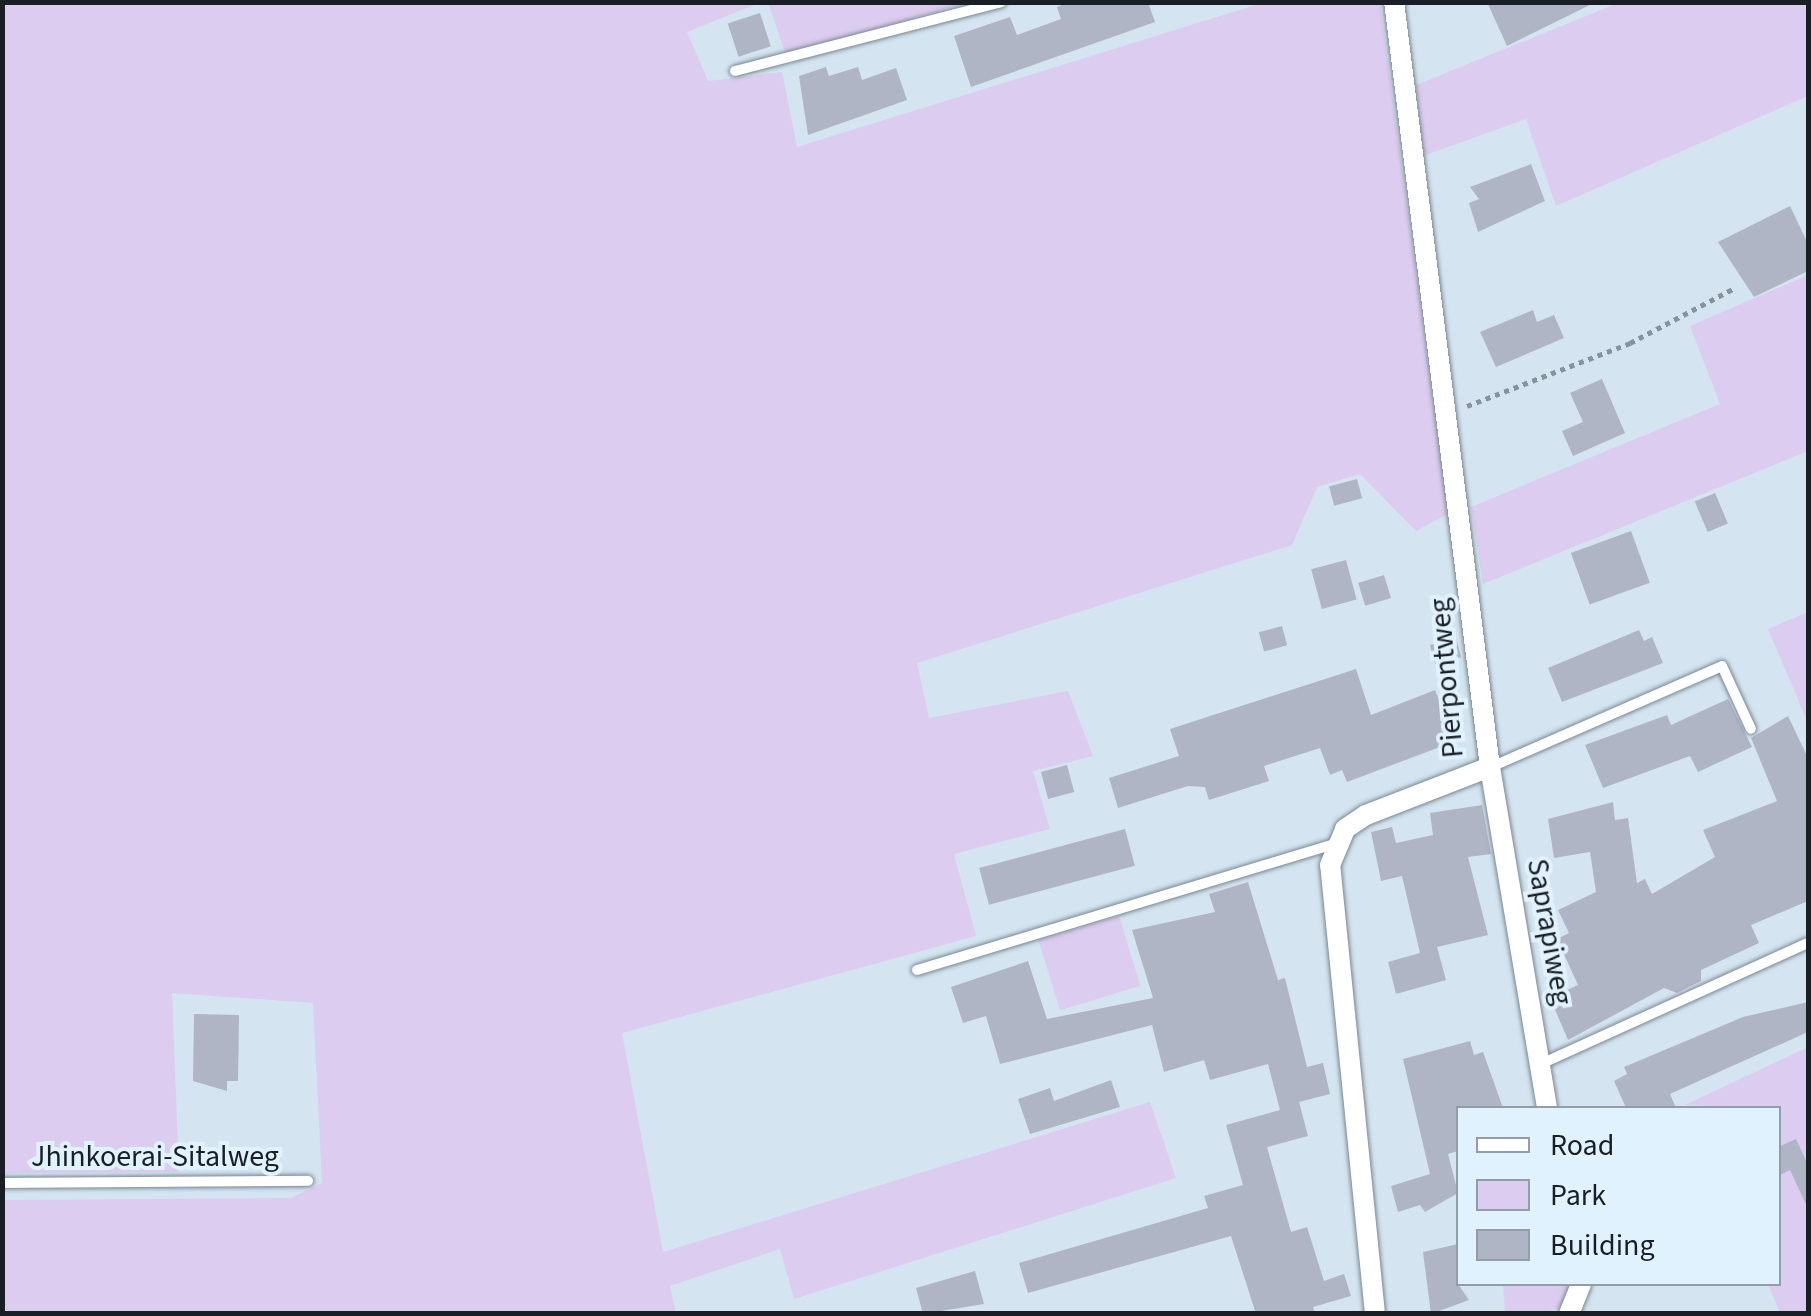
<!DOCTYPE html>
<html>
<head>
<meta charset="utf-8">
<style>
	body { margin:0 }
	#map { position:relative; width:1811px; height:1316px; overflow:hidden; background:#d4e5f1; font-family:"Source Sans 3",sans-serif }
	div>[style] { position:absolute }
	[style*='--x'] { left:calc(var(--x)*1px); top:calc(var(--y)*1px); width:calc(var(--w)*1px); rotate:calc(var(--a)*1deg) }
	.green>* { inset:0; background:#dcccf0; transform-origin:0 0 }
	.building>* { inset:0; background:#b0b5c6; transform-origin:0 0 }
	.path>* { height:5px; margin-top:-2.5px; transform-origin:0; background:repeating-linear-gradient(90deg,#86929c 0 5px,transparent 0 10px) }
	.roads { filter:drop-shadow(0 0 2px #798893) drop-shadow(0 0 2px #798893) }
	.service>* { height:10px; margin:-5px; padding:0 5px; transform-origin:5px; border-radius:5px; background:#fff }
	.minor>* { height:20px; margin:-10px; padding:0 10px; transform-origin:10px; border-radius:10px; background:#fff }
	span { translate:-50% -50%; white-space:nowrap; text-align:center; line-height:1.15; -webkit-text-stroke:8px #e1f2ff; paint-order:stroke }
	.street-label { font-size:30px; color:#191f24 }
	.frame { position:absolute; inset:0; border:5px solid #191f24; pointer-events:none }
	.legend { position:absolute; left:1456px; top:1106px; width:325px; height:180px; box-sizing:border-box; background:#e1f2ff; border:2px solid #919ea7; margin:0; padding:12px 18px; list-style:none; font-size:30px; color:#191f24 }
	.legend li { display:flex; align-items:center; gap:20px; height:50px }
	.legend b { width:50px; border:2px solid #919ea7 }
</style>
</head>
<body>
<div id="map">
	<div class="green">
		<i style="clip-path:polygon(768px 2px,965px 3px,786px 55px)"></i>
		<i style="clip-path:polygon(3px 3px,759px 3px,687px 32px,708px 81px,782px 72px,797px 147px,1262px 3px,1380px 3px,1448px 514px,1416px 531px,1360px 474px,1317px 487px,1292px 545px,917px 663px,929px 718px,1068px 691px,1093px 756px,1033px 771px,1050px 829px,954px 854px,976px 936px,622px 1033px,663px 1252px,1150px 1102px,1176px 1178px,794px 1299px,780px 1249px,670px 1286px,676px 1314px,3px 1313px,2px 1200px,291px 1198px,322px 1183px,313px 1003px,172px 993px,179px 1172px,3px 1173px)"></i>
		<i style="clip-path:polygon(1618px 3px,1808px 3px,1808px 96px,1556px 206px,1526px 119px,1423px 156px,1416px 85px)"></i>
		<i style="clip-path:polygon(1808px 275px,1808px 451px,1483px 584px,1471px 507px,1720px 404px,1690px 326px)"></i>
		<i style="clip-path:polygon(1808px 612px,1808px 723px,1768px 629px)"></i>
		<i style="left:1119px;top:916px;width:73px;height:84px;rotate:73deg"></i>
		<i style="clip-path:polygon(1808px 1047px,1808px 1313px,1780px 1313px,1768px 1284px,1778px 1284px,1778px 1108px,1685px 1105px)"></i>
		<i style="clip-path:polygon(1503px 1284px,1571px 1284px,1563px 1307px,1543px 1313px,1505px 1313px)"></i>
	</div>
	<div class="building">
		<i style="clip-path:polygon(1069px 2px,1148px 2px,1155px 22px,971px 87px,954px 36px,1010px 17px,1017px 35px,1061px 19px,1057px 7px)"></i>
		<i style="clip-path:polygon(1487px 2px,1596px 2px,1507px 46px)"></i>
		<i style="left:760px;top:13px;width:35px;height:34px;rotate:72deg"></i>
		<i style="clip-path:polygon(826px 67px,829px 76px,858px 67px,862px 80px,896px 68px,907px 100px,808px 135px,799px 76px)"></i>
		<i style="clip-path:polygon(1531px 164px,1545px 201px,1478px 232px,1469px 203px,1479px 199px,1470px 187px)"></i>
		<i style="clip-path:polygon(1790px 206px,1808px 244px,1808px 271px,1754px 297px,1718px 242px)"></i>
		<i style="clip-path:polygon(1533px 310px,1537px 322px,1554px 315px,1564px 338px,1496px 367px,1480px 332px)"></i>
		<i style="clip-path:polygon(1602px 379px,1625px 433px,1573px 456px,1562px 431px,1583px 422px,1570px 393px)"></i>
		<i style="left:1357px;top:479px;width:20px;height:29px;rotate:75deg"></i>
		<i style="left:1715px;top:493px;width:33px;height:22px;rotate:67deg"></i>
		<i style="left:1631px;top:531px;width:55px;height:64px;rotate:70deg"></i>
		<i style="left:1346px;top:560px;width:41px;height:36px;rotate:75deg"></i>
		<i style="left:1384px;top:575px;width:24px;height:27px;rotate:73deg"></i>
		<i style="left:1282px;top:626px;width:20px;height:24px;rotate:75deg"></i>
		<i style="clip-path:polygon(1639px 630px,1644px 641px,1652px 637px,1663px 663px,1562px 702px,1548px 668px)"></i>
		<i style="left:1456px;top:638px;width:20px;height:27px;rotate:75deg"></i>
		<i style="clip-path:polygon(1356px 669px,1371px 715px,1435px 690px,1456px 741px,1347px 782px,1342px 770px,1330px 775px,1320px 748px,1264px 766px,1269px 781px,1209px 800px,1205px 787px,1188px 786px,1118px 808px,1109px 778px,1179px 756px,1170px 729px)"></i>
		<i style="clip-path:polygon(1728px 699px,1752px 747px,1698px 772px,1690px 756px,1603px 788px,1585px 745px,1667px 715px,1671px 725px)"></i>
		<i style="clip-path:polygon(1788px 716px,1808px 758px,1808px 901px,1751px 925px,1759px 943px,1701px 970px,1701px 981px,1677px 993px,1664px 988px,1568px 1040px,1550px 998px,1578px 985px,1557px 939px,1569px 933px,1558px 910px,1596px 892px,1590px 852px,1554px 858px,1548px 819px,1613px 802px,1615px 820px,1628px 818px,1637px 883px,1645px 879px,1652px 894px,1715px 857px,1703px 830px,1777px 801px,1751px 738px)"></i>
		<i style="left:1067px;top:765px;width:28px;height:27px;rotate:75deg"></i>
		<i style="clip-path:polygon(1482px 805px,1491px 854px,1468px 857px,1488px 935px,1437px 947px,1446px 980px,1396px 994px,1388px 962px,1420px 953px,1402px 876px,1381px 881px,1371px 832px,1392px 827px,1396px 843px,1433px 835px,1430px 813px)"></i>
		<i style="left:1125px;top:829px;width:38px;height:151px;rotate:75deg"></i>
		<i style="clip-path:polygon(1248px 882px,1278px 980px,1285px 978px,1307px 1067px,1323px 1063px,1330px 1094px,1299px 1102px,1308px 1136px,1267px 1147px,1291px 1232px,1307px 1227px,1324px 1281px,1344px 1274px,1351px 1296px,1313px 1307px,1315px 1314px,1256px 1314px,1231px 1236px,1028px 1293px,1019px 1263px,1208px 1208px,1204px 1196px,1243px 1185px,1226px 1125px,1280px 1110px,1268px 1064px,1210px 1080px,1204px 1060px,1164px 1072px,1152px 1025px,1000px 1064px,986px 1016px,963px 1023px,951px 987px,1028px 961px,1047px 1019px,1153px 998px,1132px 930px,1215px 912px,1209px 894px)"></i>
		<i style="clip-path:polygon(1808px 1002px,1808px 1032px,1670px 1094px,1676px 1108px,1626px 1108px,1614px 1081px,1627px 1074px,1624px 1067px,1743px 1017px)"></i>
		<i style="clip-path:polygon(194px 1014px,239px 1015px,238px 1081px,227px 1081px,227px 1091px,193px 1081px)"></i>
		<i style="clip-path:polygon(1470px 1041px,1474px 1055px,1483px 1052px,1503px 1108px,1458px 1108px,1458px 1151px,1448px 1154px,1458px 1193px,1425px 1212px,1420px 1205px,1398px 1212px,1391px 1186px,1430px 1174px,1403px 1059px)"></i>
		<i style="clip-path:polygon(1111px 1080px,1120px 1107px,1030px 1134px,1018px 1099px,1050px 1088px,1054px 1101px)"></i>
		<i style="clip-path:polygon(1796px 1139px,1808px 1165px,1808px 1209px,1790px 1170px,1778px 1176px,1778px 1147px)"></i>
		<i style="clip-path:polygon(1458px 1244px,1458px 1284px,1469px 1300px,1431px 1314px,1423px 1252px)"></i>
		<i style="clip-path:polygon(975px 1271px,984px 1304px,923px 1314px,916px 1288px)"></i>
	</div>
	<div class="path">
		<i style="--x:1467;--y:406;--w:175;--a:-21.1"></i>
		<i style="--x:1630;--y:343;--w:116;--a:-27.7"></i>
	</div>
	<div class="roads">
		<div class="service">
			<i style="--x:735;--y:71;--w:275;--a:-14.5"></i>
			<i style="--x:1491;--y:767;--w:252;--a:-23.6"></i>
			<i style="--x:1722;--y:666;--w:69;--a:65.3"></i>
			<i style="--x:917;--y:970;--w:437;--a:-16.8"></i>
			<i style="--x:1541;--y:1064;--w:293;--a:-24.4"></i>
			<i style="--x:2;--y:1183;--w:306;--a:-0.4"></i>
		</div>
		<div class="minor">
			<i style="--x:1490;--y:767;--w:346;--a:80.5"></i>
			<i style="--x:1375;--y:1314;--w:451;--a:-95.7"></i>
			<i style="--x:1330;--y:865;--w:39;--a:-67"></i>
			<i style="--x:1345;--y:829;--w:25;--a:-34"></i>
			<i style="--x:1366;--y:815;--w:133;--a:-21.2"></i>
			<i style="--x:1490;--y:767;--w:771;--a:-97.15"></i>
			<i style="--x:1569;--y:1314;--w:32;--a:-68"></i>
		</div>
	</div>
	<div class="street-label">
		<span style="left:1447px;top:678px;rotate:-95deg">Pierpontweg</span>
		<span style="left:1549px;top:932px;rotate:80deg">Saprapiweg</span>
		<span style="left:155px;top:1157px">Jhinkoerai-Sitalweg</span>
	</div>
	<div class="frame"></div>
	<ul class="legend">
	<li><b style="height:12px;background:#fff"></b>Road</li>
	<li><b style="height:28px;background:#dcccf0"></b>Park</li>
	<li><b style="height:28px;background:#b0b5c6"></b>Building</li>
	</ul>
</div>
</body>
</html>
